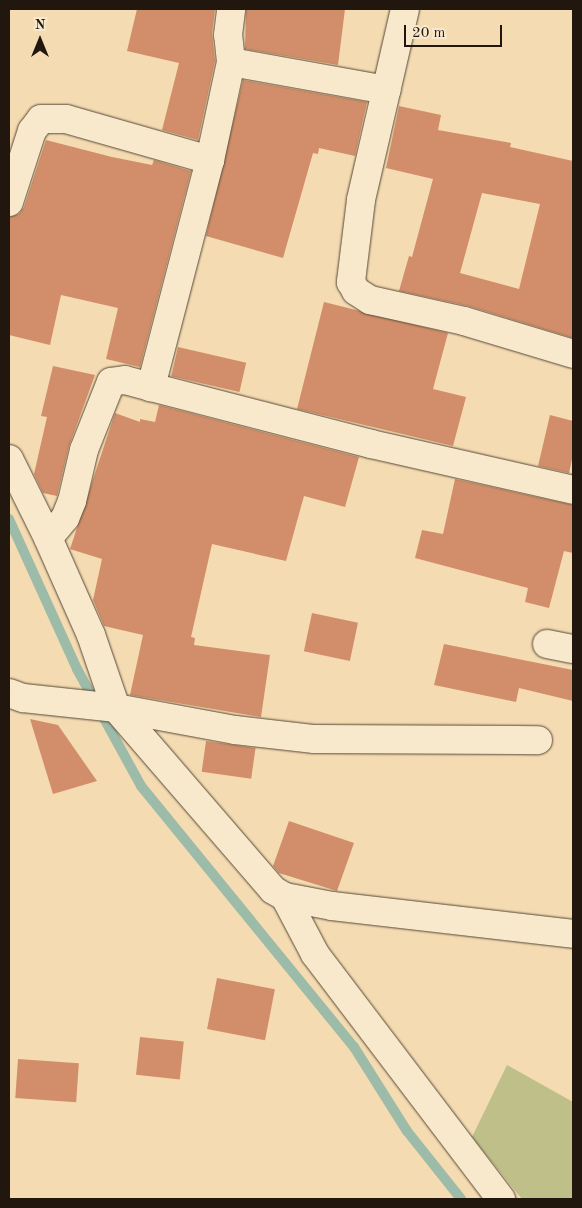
<!DOCTYPE html>
<html>
<head>
<meta charset="utf-8">
<style>
	body { margin:0 }
	#map { position:relative; width:582px; height:1208px; overflow:hidden; background:#f4dbb1; font-family:"Old Standard TT",serif }
	div>[style] { position:absolute }
	[style*='--x'] { left:calc(var(--x)*1px); top:calc(var(--y)*1px); width:calc(var(--w)*1px); rotate:calc(var(--a)*1deg) }
	.green>* { inset:0; background:#bfbf89 }
	.stream>* { height:10px; margin:-5px; padding:0 5px; transform-origin:5px; border-radius:5px; background:#9cbba8 }
	.building>* { inset:0; background:#d28e6a; transform-origin:0 0 }
	.roads { filter:drop-shadow(0 0 1px #564838) drop-shadow(0 0 1px #564838) }
	.minor>* { height:28px; margin:-14px; padding:0 14px; transform-origin:14px; border-radius:14px; background:#f8e8cc }
	span { translate:-50% -50%; white-space:nowrap; text-align:center; line-height:1.15; -webkit-text-stroke:4px #f8e8cc; paint-order:stroke }
	.frame { position:absolute; inset:0; border:10px solid #21170f; pointer-events:none }
	.north { position:absolute; left:15px; top:15px; width:50px; height:50px; -webkit-text-stroke:4px #f8e8cc; paint-order:stroke; rotate:0deg; font-size:14px; font-weight:700; line-height:20px; text-align:center; color:#21170f }
	.north::after { content:''; display:block; margin:auto; width:18px; height:22px; background:#21170f; clip-path:polygon(50% 0,100% 100%,50% 72%,0 100%) }
	.scale { position:absolute; left:404px; top:25px; width:98px; height:22px; box-sizing:border-box; border:2px solid #21170f; border-top:0; padding-left:6px; font-size:15px; line-height:18px; white-space:nowrap; color:#21170f; -webkit-text-stroke:4px #f8e8cc; paint-order:stroke }
</style>
</head>
<body>
<div id="map">
	<div class="green">
		<i style="clip-path:polygon(507px 1065px,573px 1102px,573px 1199px,522px 1199px,472px 1137px)"></i>
	</div>
	<div class="stream">
		<i style="--x:9;--y:519;--w:165;--a:65.6"></i>
		<i style="--x:77;--y:669;--w:133;--a:61.3"></i>
		<i style="--x:141;--y:786;--w:337;--a:50.8"></i>
		<i style="--x:354;--y:1047;--w:99;--a:57.8"></i>
		<i style="--x:407;--y:1131;--w:87;--a:51.5"></i>
	</div>
	<div class="building">
		<i style="clip-path:polygon(137px 9px,215px 9px,212px 33px,215px 61px,198px 140px,162px 130px,179px 63px,127px 51px)"></i>
		<i style="clip-path:polygon(246px 9px,345px 9px,338px 65px,245px 49px)"></i>
		<i style="clip-path:polygon(243px 80px,367px 102px,355px 156px,319px 148px,318px 154px,313px 153px,283px 258px,206px 236px)"></i>
		<i style="clip-path:polygon(evenodd,399px 106px,441px 115px,438px 130px,511px 143px,510px 147px,573px 161px,573px 338px,468px 306px,399px 291px,409px 256px,412px 257px,433px 179px,386px 168px,399px 106px,482px 193px,540px 204px,519px 289px,460px 273px,482px 193px)"></i>
		<i style="clip-path:polygon(46px 140px,112px 157px,152px 165px,154px 160px,191px 171px,140px 367px,106px 359px,118px 308px,61px 295px,50px 345px,9px 335px,9px 217px,19px 214px,24px 207px)"></i>
		<i style="clip-path:polygon(324px 302px,448px 333px,433px 389px,466px 397px,453px 446px,297px 409px)"></i>
		<i style="left:178px;top:347px;width:70px;height:30px;rotate:13deg"></i>
		<i style="clip-path:polygon(53px 366px,95px 375px,69px 446px,57px 496px,43px 493px,34px 474px,47px 417px,41px 416px)"></i>
		<i style="clip-path:polygon(159px 405px,359px 457px,345px 507px,304px 496px,286px 561px,212px 544px,191px 637px,195px 638px,194px 645px,270px 655px,261px 717px,130px 695px,143px 635px,104px 626px,93px 600px,102px 559px,70px 549px,115px 413px,140px 422px,140px 419px,155px 422px)"></i>
		<i style="clip-path:polygon(550px 415px,573px 421px,573px 455px,569px 473px,538px 466px)"></i>
		<i style="clip-path:polygon(455px 479px,573px 505px,573px 553px,564px 551px,549px 608px,525px 602px,528px 588px,415px 558px,422px 530px,443px 534px)"></i>
		<i style="left:312px;top:613px;width:47px;height:39px;rotate:12deg"></i>
		<i style="clip-path:polygon(444px 644px,573px 670px,573px 701px,519px 688px,516px 702px,434px 685px)"></i>
		<i style="clip-path:polygon(30px 719px,58px 725px,97px 781px,53px 794px)"></i>
		<i style="left:206px;top:741px;width:50px;height:31px;rotate:8deg"></i>
		<i style="clip-path:polygon(289px 821px,354px 843px,337px 891px,279px 873px,273px 866px)"></i>
		<i style="left:217px;top:978px;width:59px;height:52px;rotate:11deg"></i>
		<i style="left:140px;top:1037px;width:44px;height:38px;rotate:6deg"></i>
		<i style="left:18px;top:1059px;width:61px;height:39px;rotate:4deg"></i>
	</div>
	<div class="roads">
		<div class="minor">
			<i style="--x:405;--y:9;--w:196;--a:103"></i>
			<i style="--x:361;--y:200;--w:83;--a:97"></i>
			<i style="--x:351;--y:282;--w:10;--a:61"></i>
			<i style="--x:356;--y:291;--w:17;--a:33"></i>
			<i style="--x:370;--y:300;--w:96;--a:12.6"></i>
			<i style="--x:464;--y:321;--w:114;--a:16.8"></i>
			<i style="--x:231;--y:62;--w:158;--a:10.2"></i>
			<i style="--x:210;--y:160;--w:100;--a:-77.9"></i>
			<i style="--x:231;--y:62;--w:27;--a:-96"></i>
			<i style="--x:228;--y:35;--w:26;--a:-83"></i>
			<i style="--x:9;--y:202;--w:75;--a:-72.1"></i>
			<i style="--x:32;--y:131;--w:15;--a:-53"></i>
			<i style="--x:41;--y:119;--w:25;--a:0"></i>
			<i style="--x:66;--y:119;--w:150;--a:15.9"></i>
			<i style="--x:210;--y:160;--w:235;--a:104.6"></i>
			<i style="--x:151;--y:387;--w:27;--a:-165"></i>
			<i style="--x:125;--y:380;--w:14;--a:172"></i>
			<i style="--x:111;--y:382;--w:73;--a:111.7"></i>
			<i style="--x:84;--y:450;--w:52;--a:103.2"></i>
			<i style="--x:72;--y:501;--w:18;--a:112"></i>
			<i style="--x:65;--y:518;--w:26;--a:130"></i>
			<i style="--x:151;--y:387;--w:227;--a:14.5"></i>
			<i style="--x:371;--y:444;--w:207;--a:12.8"></i>
			<i style="--x:9;--y:459;--w:88;--a:63.7"></i>
			<i style="--x:48;--y:538;--w:106;--a:66.1"></i>
			<i style="--x:91;--y:635;--w:77;--a:71.1"></i>
			<i style="--x:116;--y:708;--w:240;--a:49.2"></i>
			<i style="--x:273;--y:890;--w:14;--a:30"></i>
			<i style="--x:285;--y:897;--w:48;--a:10.8"></i>
			<i style="--x:332;--y:906;--w:243;--a:6.6"></i>
			<i style="--x:547;--y:644;--w:26;--a:11"></i>
			<i style="--x:9;--y:693;--w:15;--a:20"></i>
			<i style="--x:23;--y:698;--w:94;--a:6.1"></i>
			<i style="--x:116;--y:708;--w:121;--a:10.5"></i>
			<i style="--x:235;--y:730;--w:80;--a:6.5"></i>
			<i style="--x:314;--y:739;--w:224;--a:0.3"></i>
			<i style="--x:285;--y:897;--w:64;--a:62.2"></i>
			<i style="--x:315;--y:954;--w:308;--a:52.8"></i>
		</div>
	</div>
	<div class="frame"></div>
	<div class="north">N</div>
	<div class="scale">20 m</div>
</div>
</body>
</html>
